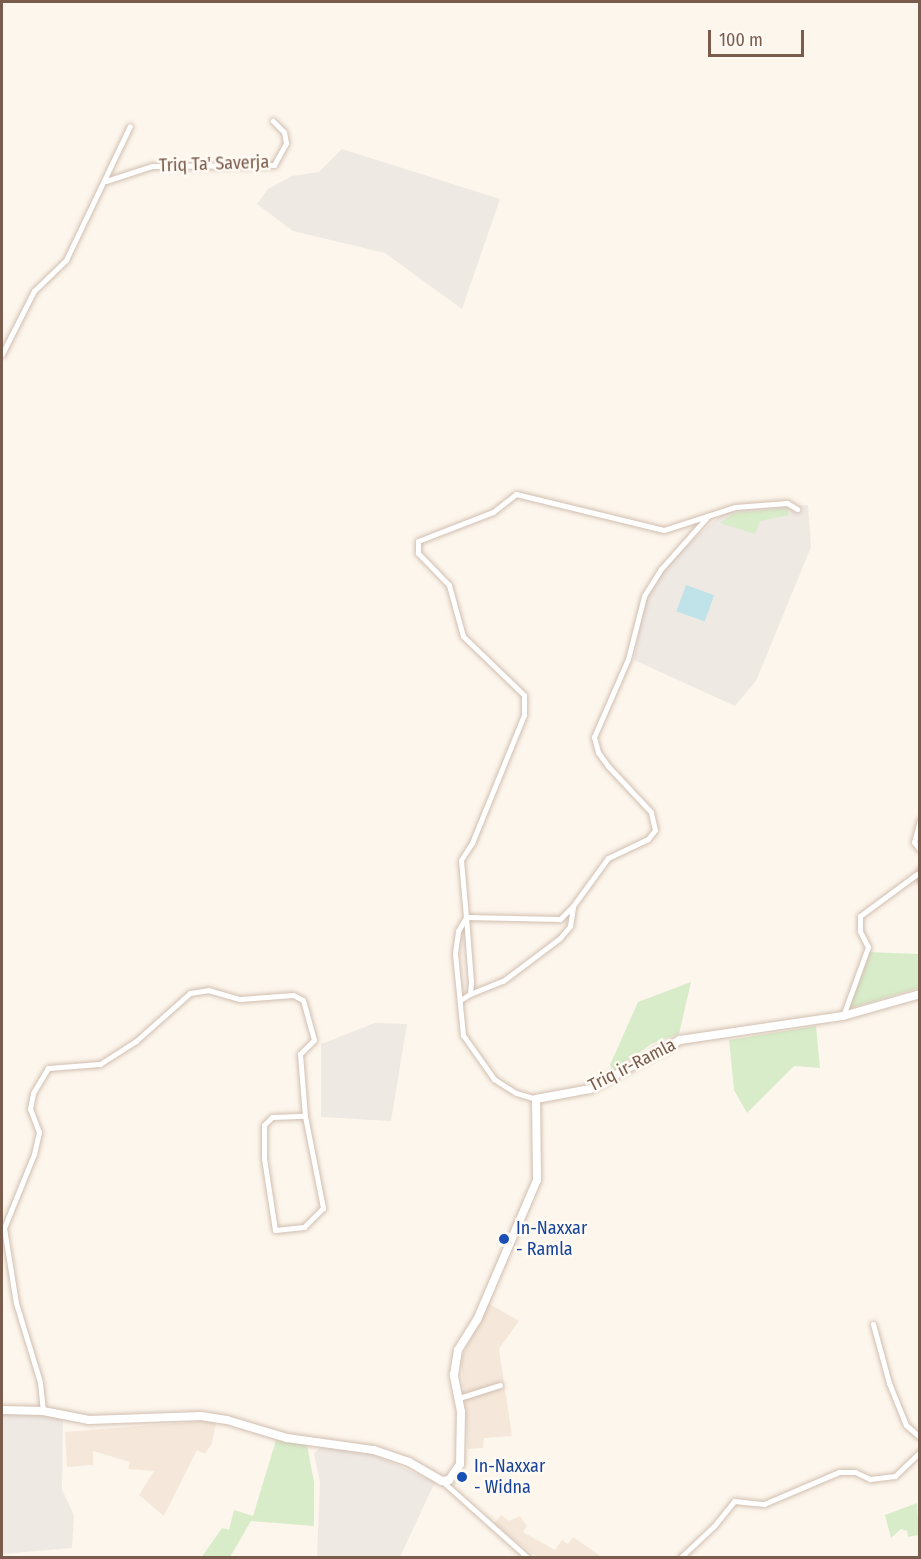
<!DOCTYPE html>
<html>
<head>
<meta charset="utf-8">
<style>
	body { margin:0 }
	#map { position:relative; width:921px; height:1559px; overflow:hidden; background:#fdf6ec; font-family:"Fira Sans Condensed",sans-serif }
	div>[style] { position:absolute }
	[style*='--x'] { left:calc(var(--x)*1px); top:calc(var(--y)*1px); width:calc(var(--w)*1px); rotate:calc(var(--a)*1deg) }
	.residential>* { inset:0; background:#f5e8da }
	.industrial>* { inset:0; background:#efe9e4 }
	.green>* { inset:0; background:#d8ecc9 }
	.water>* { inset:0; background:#bfe3e8; transform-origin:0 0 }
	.roads { filter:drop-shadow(0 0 2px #d1beb0) drop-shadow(0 0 2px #d1beb0) }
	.street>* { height:5px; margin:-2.5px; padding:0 2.5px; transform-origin:2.5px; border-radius:2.5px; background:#fff }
	.secondary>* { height:8px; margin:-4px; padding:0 4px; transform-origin:4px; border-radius:4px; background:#fff }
	.dots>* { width:16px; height:16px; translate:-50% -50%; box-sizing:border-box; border:3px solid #fffaf3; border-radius:50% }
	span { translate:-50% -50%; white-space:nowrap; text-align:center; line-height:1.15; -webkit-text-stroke:5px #fffaf3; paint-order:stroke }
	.street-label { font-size:18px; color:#7a5c4d }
	.transit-label { font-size:18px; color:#164399 }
	.left { translate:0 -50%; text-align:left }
	.frame { position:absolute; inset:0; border:3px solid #7a5c4d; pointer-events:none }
	.scale { position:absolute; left:708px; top:30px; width:96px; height:27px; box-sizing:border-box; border:3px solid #7a5c4d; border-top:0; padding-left:8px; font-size:18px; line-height:21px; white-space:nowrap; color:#7a5c4d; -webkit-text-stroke:4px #fffaf3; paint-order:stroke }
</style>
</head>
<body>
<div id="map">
	<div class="residential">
		<i style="clip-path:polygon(488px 1303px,519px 1321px,499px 1349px,512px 1436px,484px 1438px,483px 1448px,468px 1449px,461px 1359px)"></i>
		<i style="clip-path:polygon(204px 1421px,216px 1423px,212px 1443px,205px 1454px,197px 1450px,164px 1516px,139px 1495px,154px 1471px,128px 1469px,130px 1462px,93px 1451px,93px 1465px,67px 1467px,65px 1432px)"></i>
		<i style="clip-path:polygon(501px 1515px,509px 1521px,520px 1516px,527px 1526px,523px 1532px,555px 1550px,562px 1540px,568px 1544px,573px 1537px,602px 1557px,537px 1557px,494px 1524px)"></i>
	</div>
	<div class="industrial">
		<i style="clip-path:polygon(342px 149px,500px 199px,462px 309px,385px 253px,293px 231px,257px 204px,268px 189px,292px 176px,319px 172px)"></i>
		<i style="clip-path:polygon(808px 505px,811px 547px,756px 681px,735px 706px,634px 660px,644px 602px,667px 565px,708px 526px,722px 515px,739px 509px)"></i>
		<i style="clip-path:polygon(375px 1023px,407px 1024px,391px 1121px,321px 1117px,321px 1044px)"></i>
		<i style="clip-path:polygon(2px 1410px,63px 1416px,62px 1490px,74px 1515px,72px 1548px,2px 1554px)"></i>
		<i style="clip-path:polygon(325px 1444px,372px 1454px,435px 1482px,400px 1557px,317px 1557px,320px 1482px,314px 1453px)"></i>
	</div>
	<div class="green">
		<i style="clip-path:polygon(787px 508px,789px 515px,760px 521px,755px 534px,720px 523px,734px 513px)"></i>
		<i style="clip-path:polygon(867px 952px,919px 954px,919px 988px,844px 1010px)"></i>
		<i style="clip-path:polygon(691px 982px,679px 1034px,651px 1044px,613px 1071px,610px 1065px,638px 1002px)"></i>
		<i style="clip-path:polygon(816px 1026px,820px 1068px,794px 1066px,747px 1113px,734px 1090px,729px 1040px)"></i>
		<i style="clip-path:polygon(276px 1440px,307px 1445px,314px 1482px,314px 1526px,251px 1521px,230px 1557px,201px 1558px,222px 1528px,229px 1530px,234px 1510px,253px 1516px)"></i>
		<i style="clip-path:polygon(917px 1503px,919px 1535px,908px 1537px,907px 1531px,901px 1529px,891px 1538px,885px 1515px)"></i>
	</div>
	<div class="water">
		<i style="left:686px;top:585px;width:30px;height:28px;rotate:20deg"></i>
	</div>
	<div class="roads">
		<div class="street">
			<i style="--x:106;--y:181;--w:48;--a:-18.1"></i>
			<i style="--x:152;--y:166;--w:122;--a:-0.5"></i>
			<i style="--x:274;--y:165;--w:25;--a:-61"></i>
			<i style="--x:286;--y:143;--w:11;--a:-100"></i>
			<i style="--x:284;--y:132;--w:16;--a:-135"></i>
			<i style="--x:2;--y:354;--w:71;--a:-63.1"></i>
			<i style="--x:34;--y:291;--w:45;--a:-44.1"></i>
			<i style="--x:66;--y:260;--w:148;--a:-64.5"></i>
			<i style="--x:920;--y:820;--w:23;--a:105"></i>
			<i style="--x:914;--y:842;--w:10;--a:53"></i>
			<i style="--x:920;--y:869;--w:12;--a:90"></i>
			<i style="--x:470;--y:994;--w:35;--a:-22"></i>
			<i style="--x:503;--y:981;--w:71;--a:-37"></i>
			<i style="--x:560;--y:938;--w:16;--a:-50"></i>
			<i style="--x:570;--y:926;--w:20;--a:-81"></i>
			<i style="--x:573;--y:906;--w:59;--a:-53.9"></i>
			<i style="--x:608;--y:858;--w:44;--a:-25.4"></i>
			<i style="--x:648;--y:839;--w:11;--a:-52"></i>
			<i style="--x:655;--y:830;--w:18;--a:-103"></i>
			<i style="--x:651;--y:812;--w:63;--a:-133.1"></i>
			<i style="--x:608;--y:766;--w:17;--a:-126"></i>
			<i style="--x:598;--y:752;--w:16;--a:-105"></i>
			<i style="--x:594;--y:737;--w:85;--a:-66.4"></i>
			<i style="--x:628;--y:659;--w:65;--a:-75.7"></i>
			<i style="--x:644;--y:596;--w:32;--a:-58"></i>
			<i style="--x:661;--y:569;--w:71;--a:-48.4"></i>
			<i style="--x:462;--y:999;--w:9;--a:-32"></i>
			<i style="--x:470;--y:994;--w:12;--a:-85"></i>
			<i style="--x:471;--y:982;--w:65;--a:-94.4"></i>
			<i style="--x:466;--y:917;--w:94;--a:1.2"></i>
			<i style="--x:560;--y:919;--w:18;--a:-45"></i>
			<i style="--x:843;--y:1016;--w:73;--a:-70.1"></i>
			<i style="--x:868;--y:947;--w:18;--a:-117"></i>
			<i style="--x:860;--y:931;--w:15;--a:-90"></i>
			<i style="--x:860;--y:916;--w:71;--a:-36.4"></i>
			<i style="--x:536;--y:1099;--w:21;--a:-163"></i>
			<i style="--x:516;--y:1093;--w:26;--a:-148"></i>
			<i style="--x:494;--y:1079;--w:54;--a:-125.2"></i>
			<i style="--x:463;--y:1035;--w:82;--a:-95.6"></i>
			<i style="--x:455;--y:953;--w:22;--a:-82"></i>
			<i style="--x:458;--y:931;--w:16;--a:-60"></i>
			<i style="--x:466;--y:917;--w:57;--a:-95"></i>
			<i style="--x:461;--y:860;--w:20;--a:-57"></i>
			<i style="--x:472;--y:843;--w:138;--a:-67.9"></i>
			<i style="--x:524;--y:715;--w:20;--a:-90"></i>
			<i style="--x:524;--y:695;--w:85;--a:-136"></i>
			<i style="--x:463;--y:636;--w:53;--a:-105.4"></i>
			<i style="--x:449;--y:585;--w:45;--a:-134.1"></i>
			<i style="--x:418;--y:553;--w:12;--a:-90"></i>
			<i style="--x:418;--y:541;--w:80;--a:-21.1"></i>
			<i style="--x:493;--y:512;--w:29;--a:-38"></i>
			<i style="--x:516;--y:494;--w:152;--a:13.7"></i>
			<i style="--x:664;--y:530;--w:75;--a:-17.9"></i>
			<i style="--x:735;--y:507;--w:52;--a:-4.4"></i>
			<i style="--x:787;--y:503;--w:12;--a:31"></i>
			<i style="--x:873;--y:1324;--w:61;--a:74.8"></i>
			<i style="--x:889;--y:1383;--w:45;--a:68"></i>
			<i style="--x:906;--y:1425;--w:18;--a:41"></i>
			<i style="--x:459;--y:1398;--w:43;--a:-17.6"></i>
			<i style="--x:43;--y:1411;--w:29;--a:-96"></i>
			<i style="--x:40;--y:1382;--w:83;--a:-106.9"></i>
			<i style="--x:16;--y:1303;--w:76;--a:-99.1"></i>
			<i style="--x:4;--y:1228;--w:80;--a:-67.9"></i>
			<i style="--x:34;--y:1154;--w:23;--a:-77"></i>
			<i style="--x:39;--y:1132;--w:25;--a:-111"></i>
			<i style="--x:30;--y:1109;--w:16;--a:-79"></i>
			<i style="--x:33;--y:1093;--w:29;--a:-59"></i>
			<i style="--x:48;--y:1068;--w:52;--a:-4.4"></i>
			<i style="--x:100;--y:1064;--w:43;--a:-32.6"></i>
			<i style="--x:136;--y:1041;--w:72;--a:-41.6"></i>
			<i style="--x:190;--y:993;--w:18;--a:-9"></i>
			<i style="--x:208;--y:990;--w:33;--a:16"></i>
			<i style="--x:240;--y:999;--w:53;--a:-4.3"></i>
			<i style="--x:293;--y:995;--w:11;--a:27"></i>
			<i style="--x:303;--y:1000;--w:41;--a:74.6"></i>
			<i style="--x:314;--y:1040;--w:20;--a:135"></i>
			<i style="--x:300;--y:1054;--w:62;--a:85.4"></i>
			<i style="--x:305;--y:1116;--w:94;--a:78.9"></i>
			<i style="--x:323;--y:1208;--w:27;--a:135"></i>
			<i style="--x:304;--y:1227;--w:29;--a:174"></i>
			<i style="--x:275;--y:1230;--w:73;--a:-98.7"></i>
			<i style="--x:264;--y:1158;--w:33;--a:-90"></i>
			<i style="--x:264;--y:1125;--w:11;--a:-45"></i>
			<i style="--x:272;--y:1117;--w:33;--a:-2"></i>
			<i style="--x:442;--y:1481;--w:115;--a:41.8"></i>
			<i style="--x:680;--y:1558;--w:47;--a:-43.3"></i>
			<i style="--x:714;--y:1526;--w:32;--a:-51"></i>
			<i style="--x:734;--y:1501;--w:30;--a:6"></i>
			<i style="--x:764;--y:1504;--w:82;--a:-23.1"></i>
			<i style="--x:839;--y:1472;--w:16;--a:0"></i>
			<i style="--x:855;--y:1472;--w:17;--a:25"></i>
			<i style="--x:870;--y:1479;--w:25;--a:-7"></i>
			<i style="--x:895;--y:1476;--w:35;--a:-44"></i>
		</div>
		<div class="secondary">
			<i style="--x:2;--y:1410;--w:41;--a:1.4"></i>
			<i style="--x:43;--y:1411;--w:47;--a:11.1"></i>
			<i style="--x:89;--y:1420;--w:112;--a:-2"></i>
			<i style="--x:201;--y:1416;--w:26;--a:9"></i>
			<i style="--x:227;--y:1420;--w:63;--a:16.7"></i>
			<i style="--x:287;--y:1438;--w:88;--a:7.9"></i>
			<i style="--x:374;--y:1450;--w:37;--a:19"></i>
			<i style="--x:409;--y:1462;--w:38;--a:30"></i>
			<i style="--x:442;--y:1481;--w:7;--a:-8"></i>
			<i style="--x:449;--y:1480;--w:19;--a:-55"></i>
			<i style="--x:460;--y:1464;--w:52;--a:-88.9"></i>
			<i style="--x:461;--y:1412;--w:38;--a:-101"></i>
			<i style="--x:454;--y:1375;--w:25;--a:-81"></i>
			<i style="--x:458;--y:1350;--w:36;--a:-58"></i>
			<i style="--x:477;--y:1320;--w:152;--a:-66.8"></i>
			<i style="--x:537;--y:1180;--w:81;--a:-90.7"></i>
			<i style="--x:536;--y:1099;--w:55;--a:-10.5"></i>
			<i style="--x:590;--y:1089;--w:102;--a:-28.6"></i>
			<i style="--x:680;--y:1040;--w:165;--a:-8.4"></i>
			<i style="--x:843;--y:1016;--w:80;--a:-15.9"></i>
		</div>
	</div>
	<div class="dots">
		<i style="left:504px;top:1239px;background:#1a4fb4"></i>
		<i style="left:462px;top:1477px;background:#1a4fb4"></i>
	</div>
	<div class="street-label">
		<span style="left:214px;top:164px;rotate:-2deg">Triq Ta' Saverja</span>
		<span style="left:632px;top:1065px;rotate:-27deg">Triq ir-Ramla</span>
	</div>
	<div class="transit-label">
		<span class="left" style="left:516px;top:1239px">In-Naxxar<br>- Ramla</span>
		<span class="left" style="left:474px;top:1477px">In-Naxxar<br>- Widna</span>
	</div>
	<div class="frame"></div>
	<div class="scale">100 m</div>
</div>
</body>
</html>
